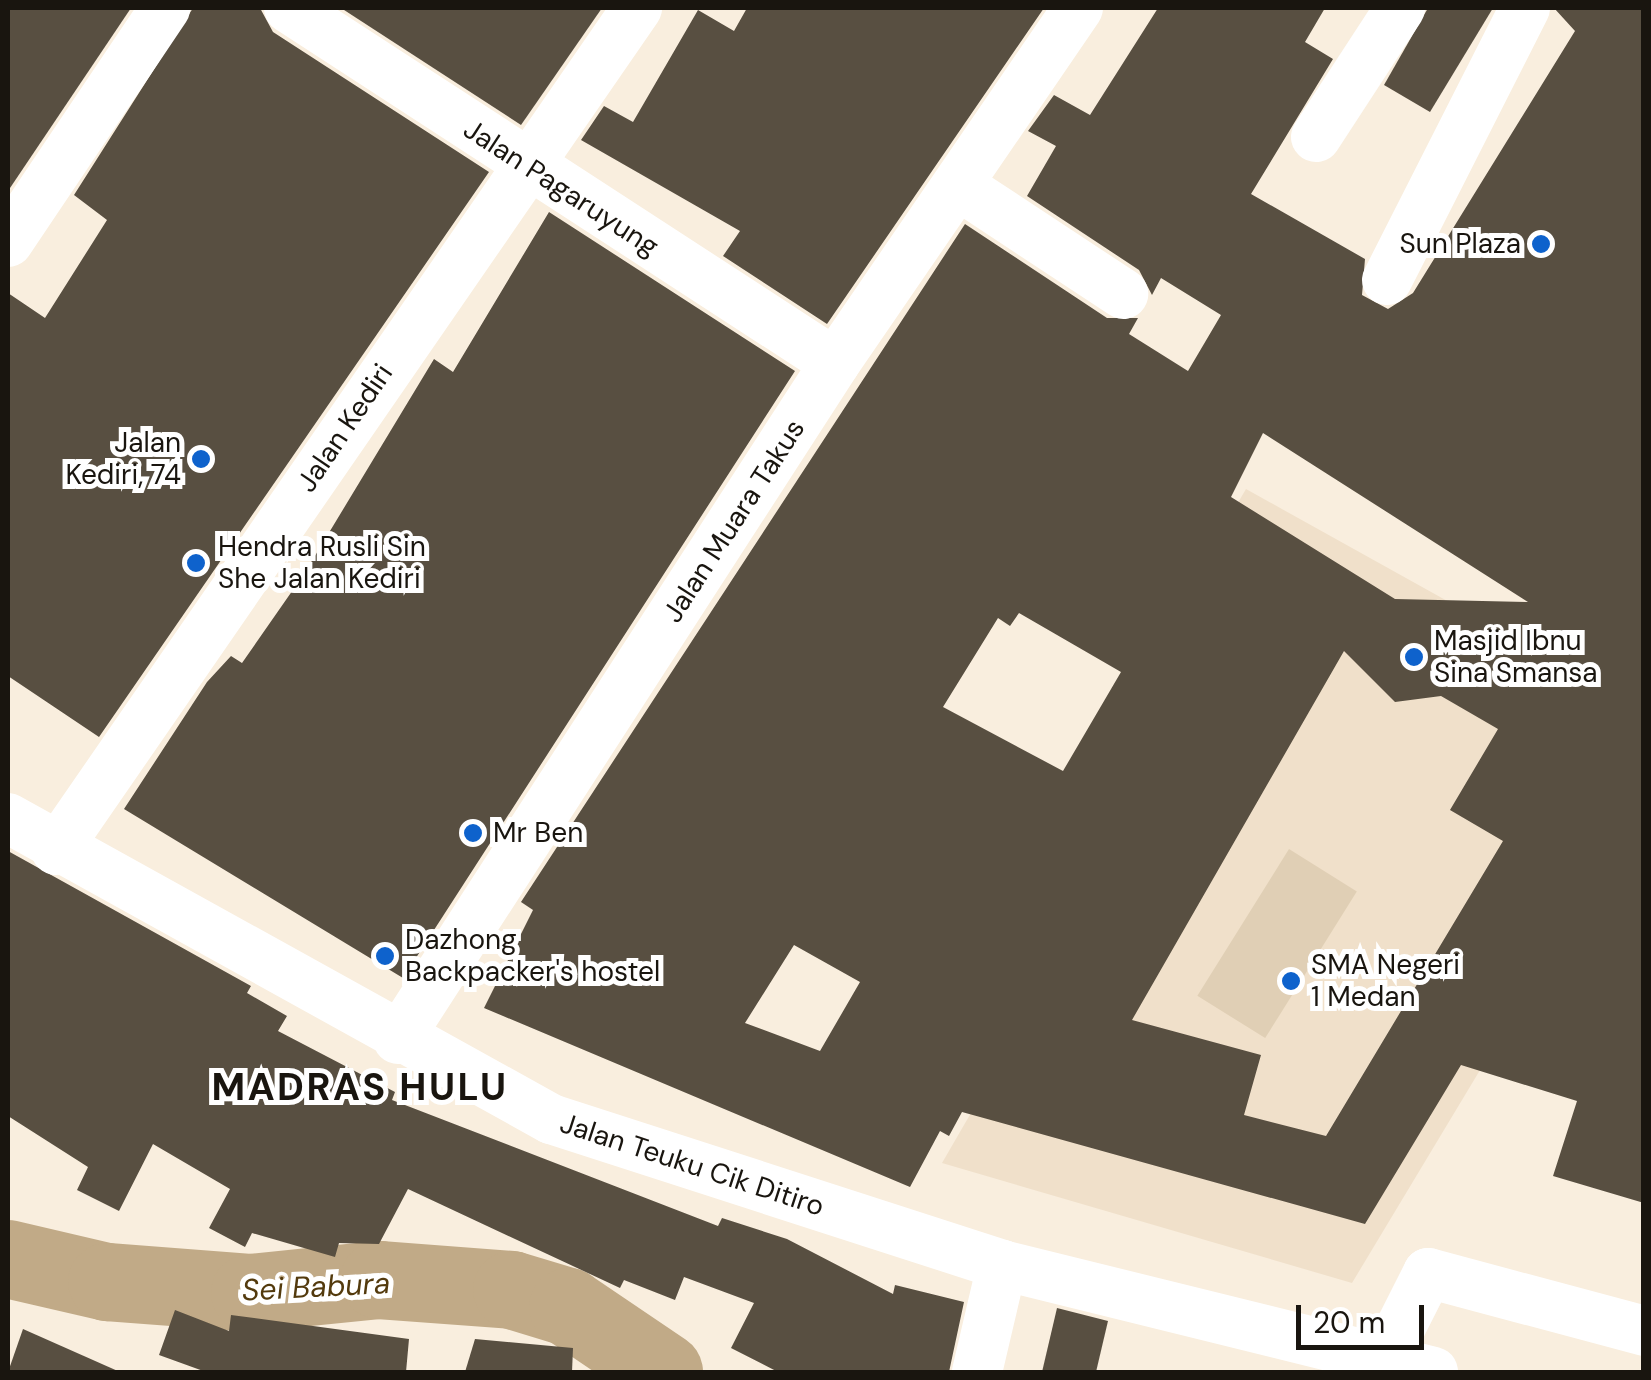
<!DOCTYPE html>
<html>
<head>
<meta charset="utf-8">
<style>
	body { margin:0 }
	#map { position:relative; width:1651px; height:1380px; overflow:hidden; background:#f9eede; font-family:"DM Sans",sans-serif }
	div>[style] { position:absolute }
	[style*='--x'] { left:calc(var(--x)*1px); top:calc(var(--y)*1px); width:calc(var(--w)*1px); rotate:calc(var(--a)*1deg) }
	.built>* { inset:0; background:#f0e0ca }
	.green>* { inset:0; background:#e0cfb5; transform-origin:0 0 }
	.river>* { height:78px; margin:-39px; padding:0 39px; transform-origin:39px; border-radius:39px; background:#c1aa87 }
	.building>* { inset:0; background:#584f41 }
	.minor>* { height:50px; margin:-25px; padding:0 25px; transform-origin:25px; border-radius:25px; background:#fff }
	.dots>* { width:28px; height:28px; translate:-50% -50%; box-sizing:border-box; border:5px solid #fff; border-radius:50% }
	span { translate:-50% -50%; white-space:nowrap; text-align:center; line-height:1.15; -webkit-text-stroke:10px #fff; paint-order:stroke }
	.street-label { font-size:28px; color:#19150f }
	.poi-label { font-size:28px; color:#19150f }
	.right { translate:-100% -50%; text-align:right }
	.left { translate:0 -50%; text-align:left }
	.water-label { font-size:30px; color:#533a0d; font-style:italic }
	.district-label { font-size:38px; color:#19150f; font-weight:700; letter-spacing:2.5px }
	.frame { position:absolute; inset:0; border:10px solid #19150f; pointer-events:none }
	.scale { position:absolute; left:1296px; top:1305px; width:128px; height:45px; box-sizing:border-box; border:5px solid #19150f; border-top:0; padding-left:12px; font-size:30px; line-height:35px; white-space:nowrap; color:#19150f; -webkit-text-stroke:8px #fff; paint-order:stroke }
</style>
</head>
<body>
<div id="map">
	<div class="built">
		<i style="clip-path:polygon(1246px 489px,1643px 710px,1643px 799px,1352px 1283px,942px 1163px,1263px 609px,1198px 571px)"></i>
	</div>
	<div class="green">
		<i style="left:1289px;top:849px;width:80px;height:173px;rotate:32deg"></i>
	</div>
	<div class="river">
		<i style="--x:8;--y:1259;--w:102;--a:13.1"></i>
		<i style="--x:107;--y:1282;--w:143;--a:4.4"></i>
		<i style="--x:250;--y:1293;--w:130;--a:-5.8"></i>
		<i style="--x:379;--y:1280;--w:133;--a:4.3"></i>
		<i style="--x:512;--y:1290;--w:59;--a:16.9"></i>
		<i style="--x:568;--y:1307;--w:116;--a:34.1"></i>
	</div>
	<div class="building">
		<i style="clip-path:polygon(8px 8px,131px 8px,8px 191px)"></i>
		<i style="clip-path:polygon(193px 8px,260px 8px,273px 32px,489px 172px,99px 737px,8px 676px,8px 293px,45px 318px,107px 220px,74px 195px)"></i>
		<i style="clip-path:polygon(341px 8px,602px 8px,521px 125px)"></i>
		<i style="clip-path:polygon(747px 8px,1044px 8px,827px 324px,723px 256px,740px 231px,581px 140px,604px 106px,633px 122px,698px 10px,734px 31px)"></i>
		<i style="clip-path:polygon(evenodd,1158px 8px,1325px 8px,1305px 42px,1333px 59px,1251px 194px,1365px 259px,1362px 295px,1388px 309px,1413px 293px,1575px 31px,1554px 8px,1644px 8px,1644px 1203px,1553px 1176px,1577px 1101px,1461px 1065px,1365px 1224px,962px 1112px,949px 1136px,940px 1131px,910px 1187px,484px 1008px,533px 910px,521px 902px,965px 224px,1107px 318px,1138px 318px,1129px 334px,1188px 371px,1221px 315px,1161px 278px,1152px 295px,1139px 270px,1027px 196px,1056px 146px,1028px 131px,1054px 95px,1090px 115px,1158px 8px,1263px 433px,1528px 602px,1395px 599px,1231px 497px,1263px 433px,1158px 8px,1019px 613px,1121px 672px,1063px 771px,943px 707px,998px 618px,1010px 626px,1019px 613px,1158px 8px,1344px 651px,1395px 702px,1441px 696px,1498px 729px,1450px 810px,1503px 841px,1326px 1136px,1244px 1115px,1261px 1055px,1132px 1020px,1344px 651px,1158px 8px,794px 945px,860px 982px,820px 1051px,745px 1023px,794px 945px)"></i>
		<i style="clip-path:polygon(1428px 8px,1493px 8px,1430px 112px,1384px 85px)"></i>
		<i style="clip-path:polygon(549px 212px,795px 371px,403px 978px,124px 809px,207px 682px,231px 656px,242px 663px,304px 574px,434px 359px,453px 372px)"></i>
		<i style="clip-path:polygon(8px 851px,251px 986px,247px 993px,287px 1016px,278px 1031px,395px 1092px,392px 1100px,718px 1226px,722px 1218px,787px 1239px,893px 1294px,895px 1285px,964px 1302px,949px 1372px,778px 1372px,731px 1348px,754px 1303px,684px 1277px,675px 1300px,624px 1280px,620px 1288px,408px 1189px,379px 1244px,339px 1243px,335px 1257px,252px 1233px,245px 1247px,209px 1228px,230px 1189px,153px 1144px,119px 1211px,77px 1190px,88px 1167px,8px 1116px)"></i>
		<i style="clip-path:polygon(1057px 1308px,1108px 1321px,1096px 1372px,1042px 1372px)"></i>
		<i style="clip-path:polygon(175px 1310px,229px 1331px,231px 1315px,409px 1339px,406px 1372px,206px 1372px,159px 1355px)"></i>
		<i style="clip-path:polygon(23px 1329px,120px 1372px,8px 1372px)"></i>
		<i style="clip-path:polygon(475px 1339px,573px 1348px,572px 1372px,465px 1372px)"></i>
	</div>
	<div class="minor">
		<i style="--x:289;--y:8;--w:651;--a:33.03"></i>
		<i style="--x:1316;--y:137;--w:154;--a:-56.9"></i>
		<i style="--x:958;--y:185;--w:198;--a:33.4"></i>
		<i style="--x:8;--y:242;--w:282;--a:-56.1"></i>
		<i style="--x:1387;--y:280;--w:305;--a:-63.1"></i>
		<i style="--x:8;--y:818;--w:621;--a:29"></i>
		<i style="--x:551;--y:1119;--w:474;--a:17.9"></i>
		<i style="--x:1002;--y:1265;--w:444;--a:13.9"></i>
		<i style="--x:56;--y:850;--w:1023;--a:-55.39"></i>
		<i style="--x:398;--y:1039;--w:805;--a:-57.12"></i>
		<i style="--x:835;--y:363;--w:430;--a:-55.6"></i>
		<i style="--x:977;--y:1372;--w:110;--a:-76.8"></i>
		<i style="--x:1378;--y:1372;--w:111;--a:-63.2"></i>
		<i style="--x:1428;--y:1273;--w:224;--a:15"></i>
	</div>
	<div class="dots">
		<i style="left:1541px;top:244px;background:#0e62cc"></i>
		<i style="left:201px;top:459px;background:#0e62cc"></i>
		<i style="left:196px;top:563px;background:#0e62cc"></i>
		<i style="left:1414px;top:657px;background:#0e62cc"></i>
		<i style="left:473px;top:833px;background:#0e62cc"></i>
		<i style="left:385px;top:956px;background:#0e62cc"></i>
		<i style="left:1291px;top:981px;background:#0e62cc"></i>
	</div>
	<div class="street-label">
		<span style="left:561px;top:188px;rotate:33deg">Jalan Pagaruyung</span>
		<span style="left:345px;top:428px;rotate:-56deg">Jalan Kediri</span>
		<span style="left:734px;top:521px;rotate:-57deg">Jalan Muara Takus</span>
		<span style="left:692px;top:1165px;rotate:18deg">Jalan Teuku Cik Ditiro</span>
	</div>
	<div class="poi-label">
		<span class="right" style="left:1521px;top:244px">Sun Plaza</span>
		<span class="right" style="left:181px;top:459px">Jalan<br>Kediri, 74</span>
		<span class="left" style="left:218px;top:563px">Hendra Rusli Sin<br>She Jalan Kediri</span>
		<span class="left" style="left:1434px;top:657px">Masjid Ibnu<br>Sina Smansa</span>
		<span class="left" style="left:493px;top:833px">Mr Ben</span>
		<span class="left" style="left:405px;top:956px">Dazhong<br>Backpacker's hostel</span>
		<span class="left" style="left:1311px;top:981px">SMA Negeri<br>1 Medan</span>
	</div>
	<div class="water-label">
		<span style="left:316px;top:1287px;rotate:-3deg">Sei Babura</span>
	</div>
	<div class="district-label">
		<span style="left:360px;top:1088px">MADRAS HULU</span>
	</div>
	<div class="frame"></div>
	<div class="scale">20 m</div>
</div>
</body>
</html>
